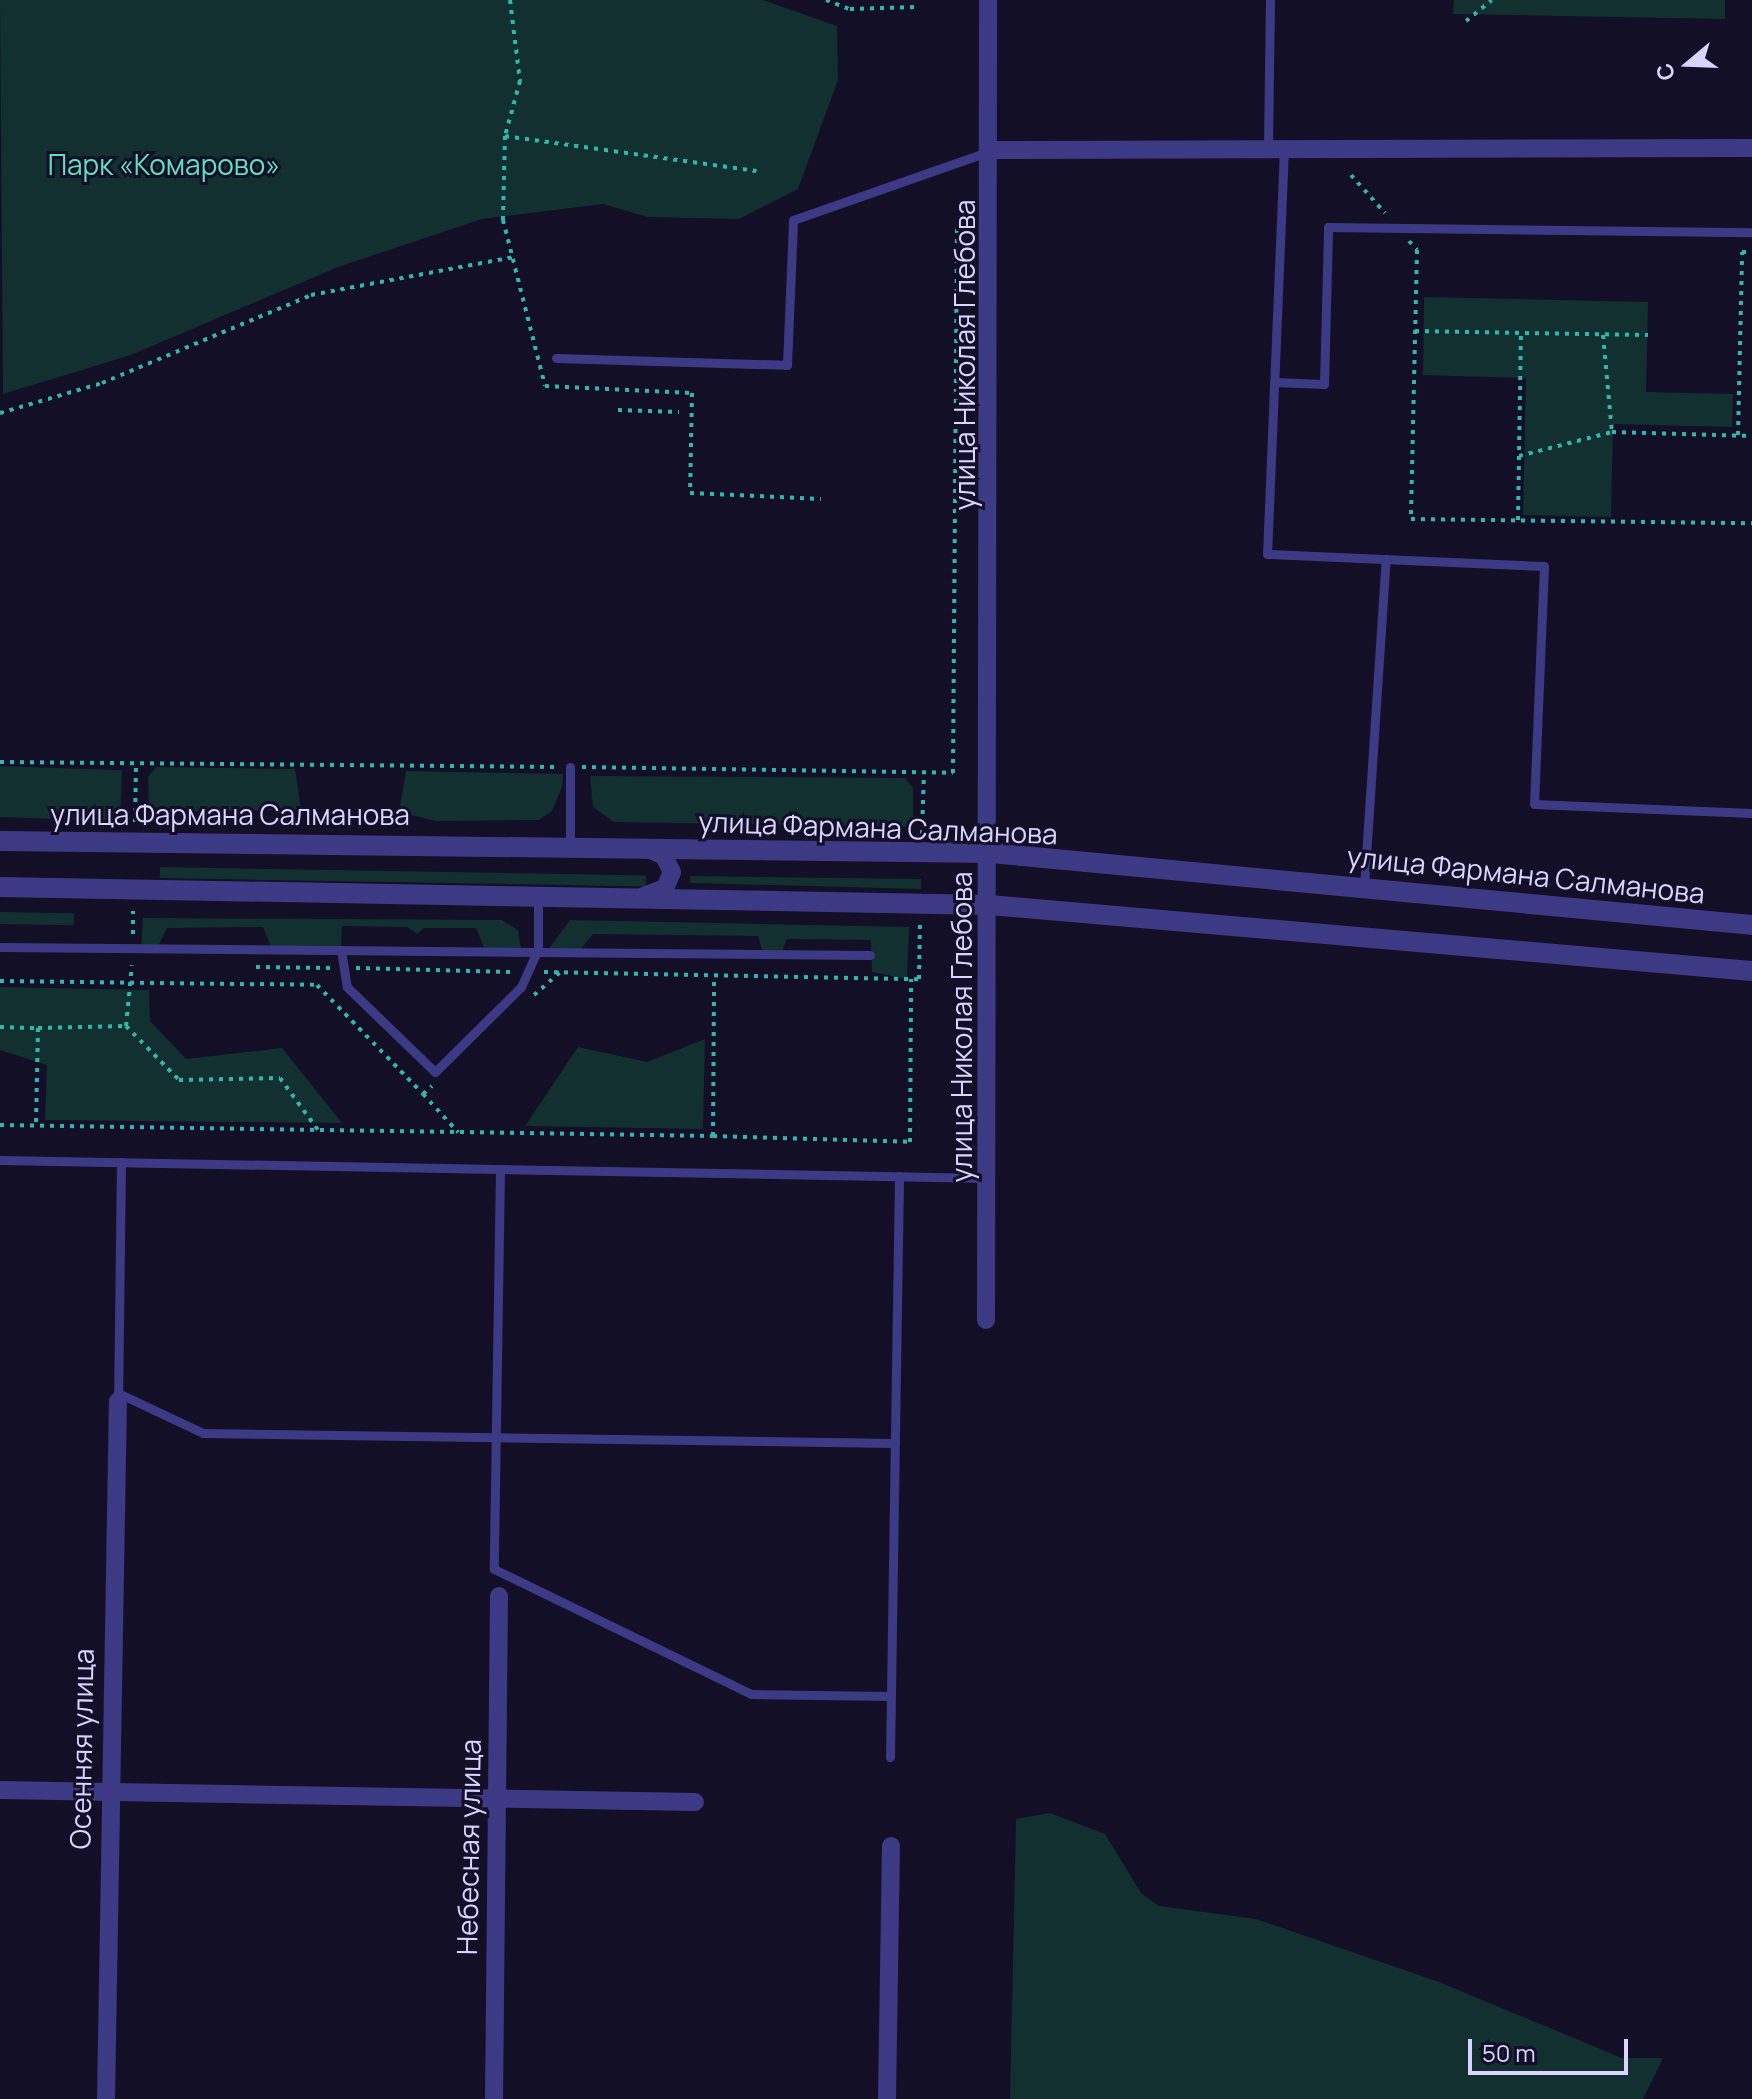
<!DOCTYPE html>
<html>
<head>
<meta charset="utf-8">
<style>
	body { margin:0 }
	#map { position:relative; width:1752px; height:2099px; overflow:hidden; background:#130f26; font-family:Manrope,sans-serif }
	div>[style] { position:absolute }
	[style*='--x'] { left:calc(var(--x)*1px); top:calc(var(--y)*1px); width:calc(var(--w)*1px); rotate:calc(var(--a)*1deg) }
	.green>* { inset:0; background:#12302f; transform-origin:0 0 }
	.path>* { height:4px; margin-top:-2px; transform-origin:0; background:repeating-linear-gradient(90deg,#2fb8b0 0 4px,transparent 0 10px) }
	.service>* { height:9px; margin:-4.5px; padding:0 4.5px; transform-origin:4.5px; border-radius:4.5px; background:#3d3a85 }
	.minor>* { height:18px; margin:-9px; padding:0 9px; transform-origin:9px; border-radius:9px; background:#3d3a85 }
	.tertiary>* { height:20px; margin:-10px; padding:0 10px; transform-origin:10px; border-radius:10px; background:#3d3a85 }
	span { translate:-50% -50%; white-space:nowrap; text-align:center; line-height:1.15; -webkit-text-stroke:6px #130f26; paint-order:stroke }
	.park-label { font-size:28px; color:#5fe0c0 }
	.street-label { font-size:28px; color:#d9d4ff }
	.north { position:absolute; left:1648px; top:24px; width:80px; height:80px; -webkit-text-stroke:6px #130f26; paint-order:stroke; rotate:251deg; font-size:22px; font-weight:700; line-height:32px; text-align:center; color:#d9d4ff }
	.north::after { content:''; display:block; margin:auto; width:28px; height:36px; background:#d9d4ff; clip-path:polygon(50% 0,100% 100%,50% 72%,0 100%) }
	.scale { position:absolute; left:1468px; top:2039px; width:160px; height:36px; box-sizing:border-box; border:4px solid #d9d4ff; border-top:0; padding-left:10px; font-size:24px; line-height:28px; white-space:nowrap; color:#d9d4ff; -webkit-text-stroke:6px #130f26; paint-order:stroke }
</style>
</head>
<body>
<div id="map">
	<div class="green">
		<i style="clip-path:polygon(0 0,763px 0,837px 26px,838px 80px,798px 189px,739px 219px,648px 217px,603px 204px,482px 219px,338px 267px,131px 355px,3px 394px)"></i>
		<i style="clip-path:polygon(1454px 0,1725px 0,1725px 19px,1453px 14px)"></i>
		<i style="clip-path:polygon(1424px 297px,1648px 302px,1646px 392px,1733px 394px,1732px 427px,1613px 424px,1611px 517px,1523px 515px,1526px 378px,1423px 375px)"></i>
		<i style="left:0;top:766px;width:122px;height:51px;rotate:2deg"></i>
		<i style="clip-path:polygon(156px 767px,295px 769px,301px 810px,149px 812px,148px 777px)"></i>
		<i style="clip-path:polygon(406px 771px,563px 774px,562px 787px,552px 811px,539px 820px,436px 821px,399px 812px)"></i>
		<i style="clip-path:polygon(590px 776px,905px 778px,913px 788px,913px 827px,614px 822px,593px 807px)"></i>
		<i style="left:160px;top:867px;width:486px;height:11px;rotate:1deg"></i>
		<i style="clip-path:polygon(690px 876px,921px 879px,921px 889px,690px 883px)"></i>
		<i style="left:0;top:912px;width:74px;height:12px;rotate:1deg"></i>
		<i style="clip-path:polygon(143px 918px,502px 920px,518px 930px,521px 949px,485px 950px,476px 928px,424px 928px,417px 934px,407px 927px,342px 926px,341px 950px,272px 949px,263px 927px,167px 928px,157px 948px,141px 948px)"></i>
		<i style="clip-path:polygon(570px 920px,909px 927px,907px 979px,872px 972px,871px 940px,787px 939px,781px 954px,763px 953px,758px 936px,593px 934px,580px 950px,548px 950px)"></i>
		<i style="clip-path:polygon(0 987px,149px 990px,150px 1021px,186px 1059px,282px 1048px,342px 1123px,45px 1120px,47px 1065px,0 1050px)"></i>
		<i style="clip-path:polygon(705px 1039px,703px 1129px,525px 1126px,578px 1047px,647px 1062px)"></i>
		<i style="clip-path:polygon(1050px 1813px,1105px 1834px,1141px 1893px,1159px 1906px,1256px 1919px,1439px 1982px,1622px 2058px,1663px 2058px,1643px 2099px,1010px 2099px,1016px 1819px)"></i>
	</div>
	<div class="path">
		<i style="--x:510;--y:0;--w:82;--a:83"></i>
		<i style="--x:520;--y:81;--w:57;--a:105.3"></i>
		<i style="--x:505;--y:136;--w:84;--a:91.4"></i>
		<i style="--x:503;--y:220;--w:171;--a:75.8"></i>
		<i style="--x:545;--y:386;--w:147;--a:2.7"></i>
		<i style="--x:692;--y:393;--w:100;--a:91.1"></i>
		<i style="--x:690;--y:493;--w:131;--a:2.6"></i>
		<i style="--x:826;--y:0;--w:26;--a:21"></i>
		<i style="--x:850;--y:9;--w:66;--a:-1.7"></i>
		<i style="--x:1466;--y:21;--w:33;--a:-39"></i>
		<i style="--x:505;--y:136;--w:254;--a:7.9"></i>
		<i style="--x:1351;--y:175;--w:51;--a:48.2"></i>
		<i style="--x:1409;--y:241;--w:12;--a:48"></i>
		<i style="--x:1417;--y:250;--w:269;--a:91.3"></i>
		<i style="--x:1411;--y:519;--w:341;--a:0.7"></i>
		<i style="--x:1415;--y:331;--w:233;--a:1"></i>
		<i style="--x:1603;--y:335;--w:97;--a:84.7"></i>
		<i style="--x:618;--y:410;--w:61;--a:1.9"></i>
		<i style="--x:0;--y:413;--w:106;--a:-16.4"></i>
		<i style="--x:102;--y:383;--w:227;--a:-22.8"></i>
		<i style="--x:311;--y:295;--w:208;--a:-10.6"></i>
		<i style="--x:1738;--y:435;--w:183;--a:-88.7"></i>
		<i style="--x:1742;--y:252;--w:10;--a:0"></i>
		<i style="--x:1519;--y:456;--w:96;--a:-14.5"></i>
		<i style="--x:1612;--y:432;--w:140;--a:1.6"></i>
		<i style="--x:1518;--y:520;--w:187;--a:-89.1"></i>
		<i style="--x:0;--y:762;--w:558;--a:0.51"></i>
		<i style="--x:582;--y:767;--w:371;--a:0.9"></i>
		<i style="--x:953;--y:773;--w:545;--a:-89.58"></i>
		<i style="--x:957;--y:228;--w:11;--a:0"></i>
		<i style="--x:135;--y:822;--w:58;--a:-89"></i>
		<i style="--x:922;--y:834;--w:62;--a:-88.2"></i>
		<i style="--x:133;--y:934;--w:23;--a:-90"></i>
		<i style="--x:256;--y:967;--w:75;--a:0.8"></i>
		<i style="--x:356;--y:968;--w:155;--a:1.5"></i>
		<i style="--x:544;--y:972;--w:375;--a:1.1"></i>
		<i style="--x:919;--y:979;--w:56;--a:-89"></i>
		<i style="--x:0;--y:981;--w:317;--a:0.7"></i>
		<i style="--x:317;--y:985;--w:152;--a:45.8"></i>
		<i style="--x:423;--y:1094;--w:12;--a:-42"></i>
		<i style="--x:534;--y:995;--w:35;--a:-41"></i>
		<i style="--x:126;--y:1026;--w:61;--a:-84.4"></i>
		<i style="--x:0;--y:1027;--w:38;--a:2"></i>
		<i style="--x:38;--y:1028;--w:98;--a:91.2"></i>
		<i style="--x:38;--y:1028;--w:88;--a:-1.3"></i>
		<i style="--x:126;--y:1026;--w:76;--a:45.5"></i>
		<i style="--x:179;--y:1080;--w:101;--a:-1.1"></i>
		<i style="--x:280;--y:1078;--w:64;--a:53.8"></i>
		<i style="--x:423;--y:1094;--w:52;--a:47.4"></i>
		<i style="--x:0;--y:1125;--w:713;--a:0.88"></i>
		<i style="--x:713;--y:1136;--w:159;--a:-89.6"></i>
		<i style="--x:713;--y:1136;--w:197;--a:1.7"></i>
		<i style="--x:910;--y:1142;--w:163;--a:-89.6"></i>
	</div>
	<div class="service">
		<i style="--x:1268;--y:145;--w:145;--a:-89.2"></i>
		<i style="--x:1284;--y:149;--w:405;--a:92.4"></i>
		<i style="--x:1267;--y:554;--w:277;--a:2.5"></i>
		<i style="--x:1544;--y:566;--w:238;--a:92.4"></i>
		<i style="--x:1534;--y:804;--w:218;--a:2.4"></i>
		<i style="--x:556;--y:358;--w:231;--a:1.7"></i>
		<i style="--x:787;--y:365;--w:145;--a:-87.6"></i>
		<i style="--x:793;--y:220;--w:209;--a:-19.3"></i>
		<i style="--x:1274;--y:382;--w:50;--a:2.3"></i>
		<i style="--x:1324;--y:384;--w:157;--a:-88.5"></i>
		<i style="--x:1328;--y:227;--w:424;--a:0.7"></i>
		<i style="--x:570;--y:844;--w:77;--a:-90"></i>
		<i style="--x:1364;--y:886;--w:328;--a:-86.2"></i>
		<i style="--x:0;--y:947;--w:870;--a:0.53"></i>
		<i style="--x:341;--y:950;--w:37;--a:81"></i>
		<i style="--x:347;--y:987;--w:122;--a:44"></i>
		<i style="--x:435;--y:1072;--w:121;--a:-44.7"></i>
		<i style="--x:521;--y:987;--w:42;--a:-65.9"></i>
		<i style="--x:538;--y:949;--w:52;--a:-90"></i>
		<i style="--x:0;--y:1160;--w:988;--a:1.04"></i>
		<i style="--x:121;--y:1162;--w:231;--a:90.7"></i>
		<i style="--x:118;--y:1393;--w:94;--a:25.2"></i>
		<i style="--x:203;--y:1433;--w:692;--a:0.83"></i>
		<i style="--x:500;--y:1169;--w:400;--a:90.9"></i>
		<i style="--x:494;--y:1569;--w:286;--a:25.9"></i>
		<i style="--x:751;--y:1694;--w:140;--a:0.8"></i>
		<i style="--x:890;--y:1757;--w:581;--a:-89.11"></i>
	</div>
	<div class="minor">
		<i style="--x:993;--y:150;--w:759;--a:-0.15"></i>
		<i style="--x:644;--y:896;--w:22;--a:-21"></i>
		<i style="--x:665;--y:888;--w:17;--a:-66"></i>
		<i style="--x:672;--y:872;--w:18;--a:-117"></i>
		<i style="--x:664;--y:856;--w:20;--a:-156"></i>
		<i style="--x:986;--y:1320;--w:1320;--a:-89.91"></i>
		<i style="--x:0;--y:1790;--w:695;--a:0.99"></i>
		<i style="--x:106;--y:2099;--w:698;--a:-89.02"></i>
		<i style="--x:494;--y:2099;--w:503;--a:-89.43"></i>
		<i style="--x:887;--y:2099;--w:253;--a:-89.1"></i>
	</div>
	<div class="tertiary">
		<i style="--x:0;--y:841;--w:991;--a:0.69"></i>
		<i style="--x:991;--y:853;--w:764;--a:5.4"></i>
		<i style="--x:0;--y:887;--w:989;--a:1.04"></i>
		<i style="--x:989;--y:905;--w:766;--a:4.94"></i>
	</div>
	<div class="park-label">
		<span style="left:164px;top:164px">Парк «Комарово»</span>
	</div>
	<div class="street-label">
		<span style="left:964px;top:355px;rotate:-90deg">улица Николая Глебова</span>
		<span style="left:230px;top:814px">улица Фармана Салманова</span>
		<span style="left:878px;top:827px;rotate:2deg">улица Фармана Салманова</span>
		<span style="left:1526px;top:874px;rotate:6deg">улица Фармана Салманова</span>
		<span style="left:961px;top:1027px;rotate:-90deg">улица Николая Глебова</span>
		<span style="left:81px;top:1749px;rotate:-89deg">Осенняя улица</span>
		<span style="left:468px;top:1847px;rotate:-89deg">Небесная улица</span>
	</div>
	<div class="north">С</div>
	<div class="scale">50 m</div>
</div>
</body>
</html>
